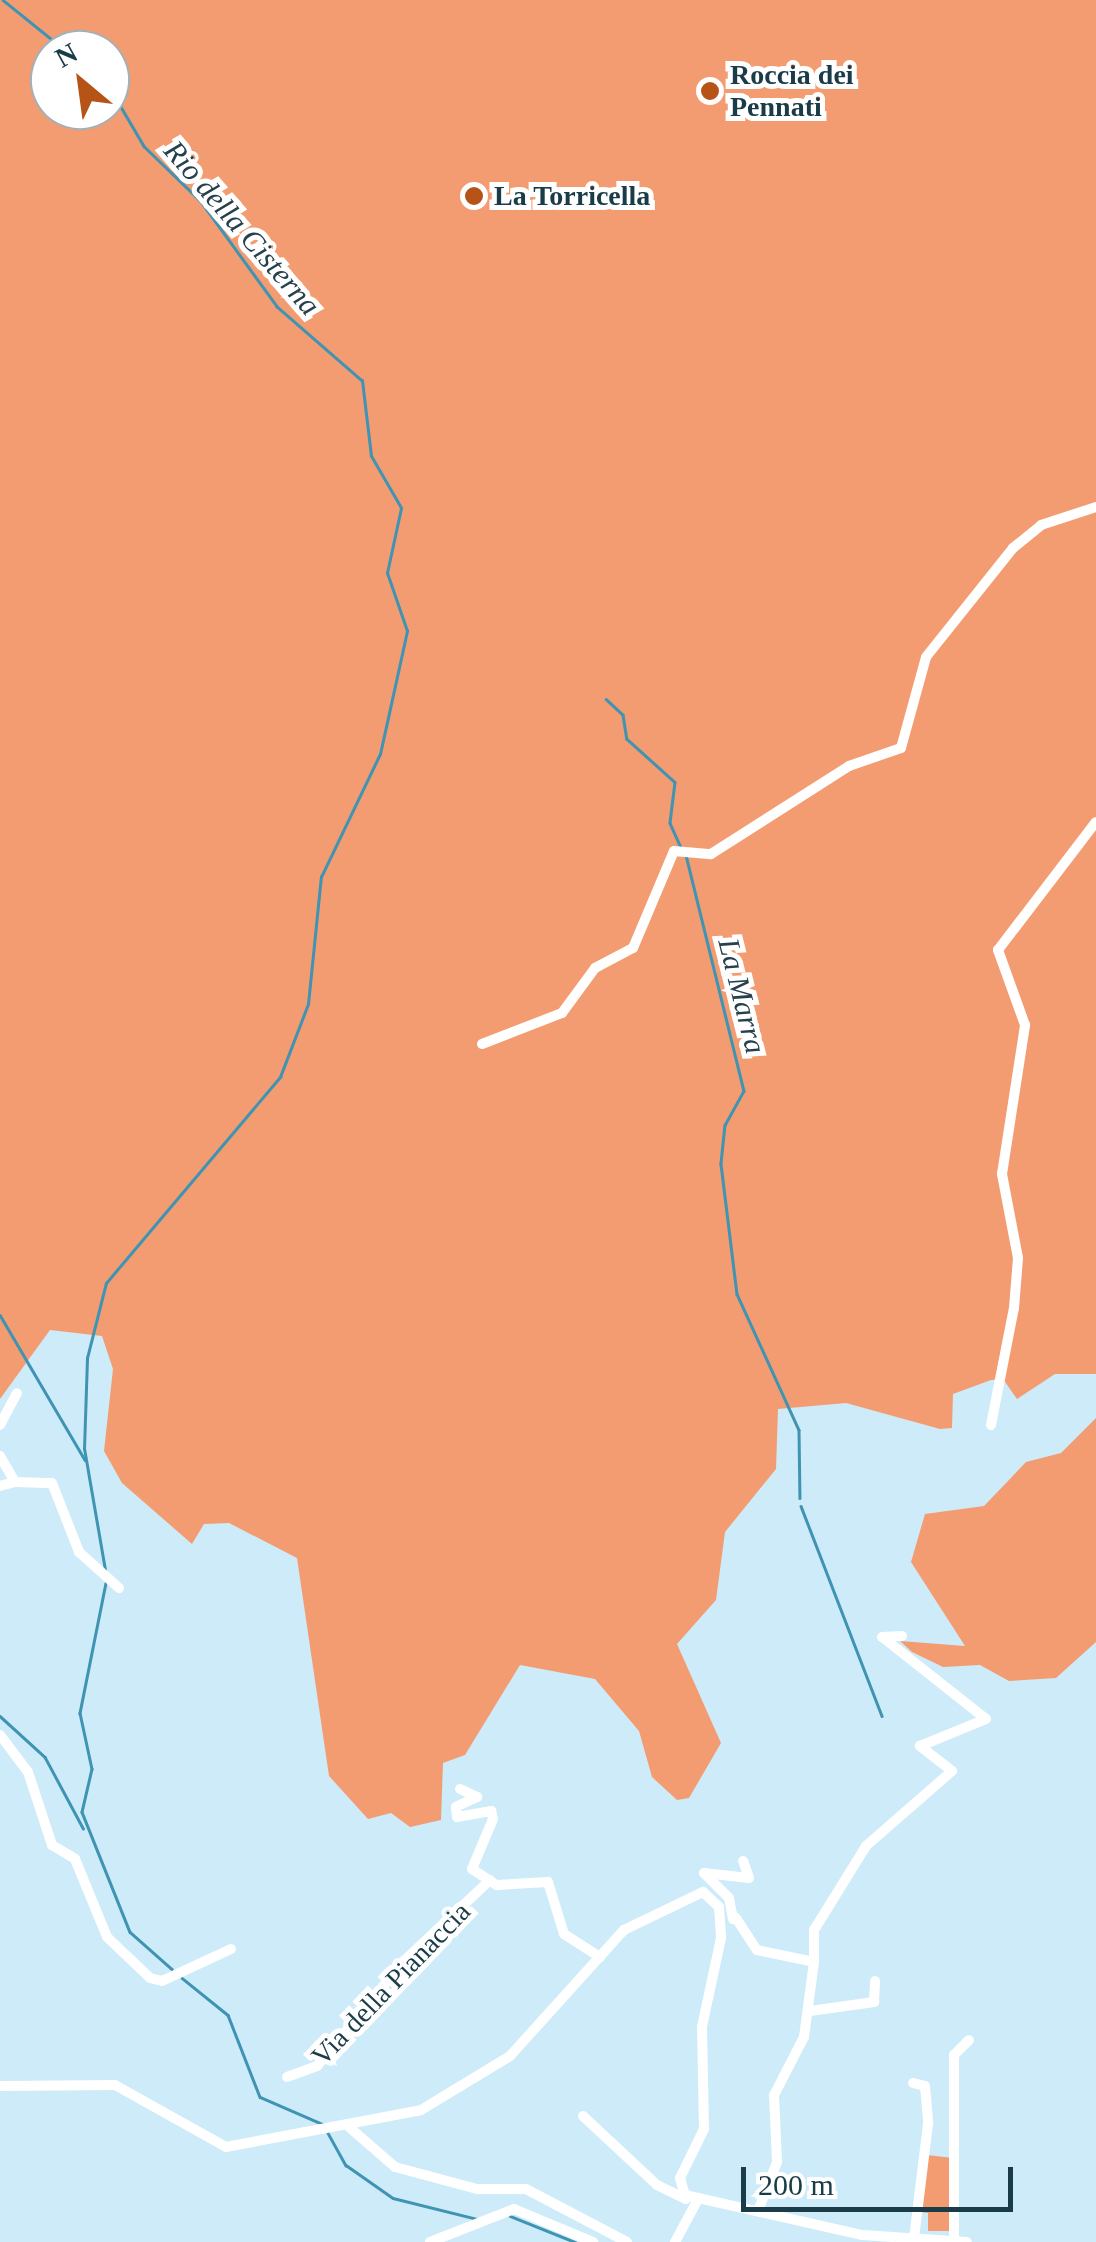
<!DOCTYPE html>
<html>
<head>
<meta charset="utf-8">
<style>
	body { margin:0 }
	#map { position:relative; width:1096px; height:2242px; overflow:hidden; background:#cdebf8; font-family:"Times New Roman",serif }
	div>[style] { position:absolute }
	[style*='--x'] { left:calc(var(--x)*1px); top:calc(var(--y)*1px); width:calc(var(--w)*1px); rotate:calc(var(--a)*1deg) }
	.green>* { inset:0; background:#f49c71 }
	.stream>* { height:2.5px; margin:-1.25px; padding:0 1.25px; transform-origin:1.25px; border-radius:1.25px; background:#3f93b3 }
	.street>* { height:10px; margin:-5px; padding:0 5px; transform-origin:5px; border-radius:5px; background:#fff }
	.dots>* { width:28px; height:28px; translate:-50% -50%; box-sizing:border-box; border:5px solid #fff; border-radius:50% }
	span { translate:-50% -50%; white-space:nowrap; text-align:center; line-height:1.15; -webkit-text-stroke:10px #fff; paint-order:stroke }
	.poi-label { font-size:28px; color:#1a3c49; font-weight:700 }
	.left { translate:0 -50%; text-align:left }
	.street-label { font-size:28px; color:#1a3c49 }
	.water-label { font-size:30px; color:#26404c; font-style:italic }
	.north { position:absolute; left:30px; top:30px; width:100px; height:100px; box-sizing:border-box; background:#fff; border:2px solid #a3b1b6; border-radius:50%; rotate:331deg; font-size:28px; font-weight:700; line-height:40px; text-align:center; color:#1a3c49 }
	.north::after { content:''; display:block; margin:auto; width:35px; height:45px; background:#b65418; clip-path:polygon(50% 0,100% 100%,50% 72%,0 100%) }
	.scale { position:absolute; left:741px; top:2167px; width:272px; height:45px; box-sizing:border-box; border:5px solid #1a3c49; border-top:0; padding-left:12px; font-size:30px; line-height:35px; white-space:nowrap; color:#1a3c49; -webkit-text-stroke:8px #fff; paint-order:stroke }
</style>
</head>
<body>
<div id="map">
	<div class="green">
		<i style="clip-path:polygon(evenodd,0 0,1096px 0,1096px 1374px,1055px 1374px,1017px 1399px,1003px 1379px,991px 1380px,953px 1394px,952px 1428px,940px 1429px,846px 1403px,778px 1409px,776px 1469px,725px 1532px,716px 1600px,677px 1644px,721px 1743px,689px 1798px,677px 1800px,652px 1777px,639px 1731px,595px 1679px,520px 1665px,465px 1755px,443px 1763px,441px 1820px,410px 1827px,391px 1813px,368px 1819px,329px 1776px,297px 1558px,229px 1523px,204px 1524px,192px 1544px,122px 1483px,104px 1451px,113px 1369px,102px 1336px,50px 1330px,0 1399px,0 0,50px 50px,110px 50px,110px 110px,50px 110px,50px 50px)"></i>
		<i style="clip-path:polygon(1096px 1418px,1096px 1642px,1056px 1678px,1009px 1681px,980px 1665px,943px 1667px,912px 1652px,900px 1641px,965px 1646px,911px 1562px,925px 1514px,984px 1506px,1026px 1462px,1061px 1453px)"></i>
		<i style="clip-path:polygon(927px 2155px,953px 2158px,950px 2231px,928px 2231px,928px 2213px,920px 2212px)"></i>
	</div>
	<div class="stream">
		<i style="--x:3;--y:0;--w:80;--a:38.9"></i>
		<i style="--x:606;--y:699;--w:23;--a:43"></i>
		<i style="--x:623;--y:715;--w:24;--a:81"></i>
		<i style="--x:627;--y:739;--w:64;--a:41.9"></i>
		<i style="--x:675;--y:782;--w:41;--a:97"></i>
		<i style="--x:670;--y:823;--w:27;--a:66"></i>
		<i style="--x:686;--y:855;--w:243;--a:76.2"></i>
		<i style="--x:744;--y:1091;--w:39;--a:119"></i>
		<i style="--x:725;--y:1125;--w:39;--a:96"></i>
		<i style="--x:721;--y:1164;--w:131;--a:83"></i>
		<i style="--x:737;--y:1294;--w:149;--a:65.5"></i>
		<i style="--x:799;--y:1430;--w:68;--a:89.2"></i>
		<i style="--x:0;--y:1315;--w:168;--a:59.6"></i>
		<i style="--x:801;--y:1506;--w:225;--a:68.9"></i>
		<i style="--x:105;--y:1570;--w:123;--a:-99.8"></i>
		<i style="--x:84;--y:1449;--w:91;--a:-88.1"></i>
		<i style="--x:87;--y:1358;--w:77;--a:-75.8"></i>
		<i style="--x:106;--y:1283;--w:270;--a:-49.8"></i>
		<i style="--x:280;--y:1077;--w:78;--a:-69"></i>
		<i style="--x:308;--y:1004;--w:128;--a:-84.2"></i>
		<i style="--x:321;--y:877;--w:136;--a:-64.4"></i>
		<i style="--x:380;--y:754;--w:126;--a:-77.6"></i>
		<i style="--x:407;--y:631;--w:61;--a:-109"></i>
		<i style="--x:387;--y:573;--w:66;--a:-77.8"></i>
		<i style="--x:401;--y:508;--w:60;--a:-120"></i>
		<i style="--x:371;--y:456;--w:76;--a:-96.8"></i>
		<i style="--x:362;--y:381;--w:113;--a:-139"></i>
		<i style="--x:277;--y:307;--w:131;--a:-126"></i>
		<i style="--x:200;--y:201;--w:78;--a:-136"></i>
		<i style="--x:144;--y:147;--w:67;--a:-120.4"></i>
		<i style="--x:106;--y:1583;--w:133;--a:101.3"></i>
		<i style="--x:80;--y:1713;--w:57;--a:77.9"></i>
		<i style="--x:92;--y:1769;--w:44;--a:103.1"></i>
		<i style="--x:82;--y:1812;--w:129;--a:68.2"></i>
		<i style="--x:130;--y:1932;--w:56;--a:41.4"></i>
		<i style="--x:0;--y:1716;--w:61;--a:42.3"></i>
		<i style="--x:45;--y:1757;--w:81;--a:61.8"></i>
		<i style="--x:182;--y:1978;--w:59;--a:38.8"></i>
		<i style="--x:228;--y:2015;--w:88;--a:68.7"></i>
		<i style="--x:260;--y:2097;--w:71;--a:23.3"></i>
		<i style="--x:328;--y:2133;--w:37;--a:61"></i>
		<i style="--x:346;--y:2165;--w:57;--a:35.1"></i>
		<i style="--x:393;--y:2198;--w:87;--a:14"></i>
		<i style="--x:510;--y:2216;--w:70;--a:21.8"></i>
	</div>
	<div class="street">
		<i style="--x:482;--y:1044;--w:86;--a:-21.2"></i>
		<i style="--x:562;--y:1013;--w:56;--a:-53.7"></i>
		<i style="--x:595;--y:968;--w:43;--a:-27.8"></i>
		<i style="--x:633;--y:948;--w:105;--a:-67.1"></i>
		<i style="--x:674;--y:851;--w:37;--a:5"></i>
		<i style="--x:711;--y:854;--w:164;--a:-32.5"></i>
		<i style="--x:849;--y:766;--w:55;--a:-19.1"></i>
		<i style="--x:901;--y:748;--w:94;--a:-74.6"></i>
		<i style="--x:926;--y:657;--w:139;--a:-51.4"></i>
		<i style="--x:1013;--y:548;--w:36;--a:-39"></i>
		<i style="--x:1041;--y:525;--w:58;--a:-18.1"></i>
		<i style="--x:0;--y:1425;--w:36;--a:-62"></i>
		<i style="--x:991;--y:1425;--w:119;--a:-78.9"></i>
		<i style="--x:1014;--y:1308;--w:50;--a:-85.4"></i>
		<i style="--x:1018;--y:1258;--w:86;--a:-100.8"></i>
		<i style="--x:1002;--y:1174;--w:151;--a:-81.2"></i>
		<i style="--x:1025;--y:1025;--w:80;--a:-109.8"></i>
		<i style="--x:998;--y:950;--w:161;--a:-52.6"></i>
		<i style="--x:0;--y:1456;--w:30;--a:60"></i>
		<i style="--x:15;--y:1482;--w:37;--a:2"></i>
		<i style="--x:52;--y:1483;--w:74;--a:68.6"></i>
		<i style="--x:79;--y:1552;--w:54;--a:42"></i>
		<i style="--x:0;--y:1486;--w:16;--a:-15"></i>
		<i style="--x:0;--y:1735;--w:46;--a:52.9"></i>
		<i style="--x:28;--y:1772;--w:77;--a:71.8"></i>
		<i style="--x:52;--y:1845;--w:27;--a:31"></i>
		<i style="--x:75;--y:1859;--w:84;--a:67.7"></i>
		<i style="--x:107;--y:1937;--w:59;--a:43.6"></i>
		<i style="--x:150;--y:1978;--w:12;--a:14"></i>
		<i style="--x:162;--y:1981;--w:76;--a:-24.9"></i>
		<i style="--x:460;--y:1789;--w:19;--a:25"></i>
		<i style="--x:477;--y:1797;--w:23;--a:155"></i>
		<i style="--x:456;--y:1807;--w:10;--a:84"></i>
		<i style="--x:457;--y:1817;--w:35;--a:-10"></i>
		<i style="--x:491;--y:1811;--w:8;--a:76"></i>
		<i style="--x:493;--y:1819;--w:54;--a:112.8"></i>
		<i style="--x:472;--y:1869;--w:30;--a:33"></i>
		<i style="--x:497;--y:1885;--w:51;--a:-3.4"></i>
		<i style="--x:548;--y:1882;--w:54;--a:72.9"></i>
		<i style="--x:564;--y:1934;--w:43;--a:32.6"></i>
		<i style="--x:736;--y:1918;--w:38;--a:57"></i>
		<i style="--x:757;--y:1950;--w:58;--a:11.9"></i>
		<i style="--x:814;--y:1962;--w:76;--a:97.6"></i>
		<i style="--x:804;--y:2037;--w:65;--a:117.3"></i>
		<i style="--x:774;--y:2095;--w:67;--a:87.4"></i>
		<i style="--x:777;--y:2162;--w:53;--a:111.2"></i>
		<i style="--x:733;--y:1919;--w:21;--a:-101"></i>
		<i style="--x:729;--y:1898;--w:35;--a:-135"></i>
		<i style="--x:704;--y:1873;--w:45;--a:6.3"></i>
		<i style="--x:749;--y:1878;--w:18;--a:-109"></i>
		<i style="--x:814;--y:1962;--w:32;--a:-90"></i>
		<i style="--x:814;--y:1930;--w:99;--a:-58.2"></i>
		<i style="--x:866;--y:1846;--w:114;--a:-41.1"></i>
		<i style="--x:952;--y:1771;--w:41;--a:-142"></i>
		<i style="--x:920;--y:1746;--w:71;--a:-22.2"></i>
		<i style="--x:986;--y:1719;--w:132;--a:-141.7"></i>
		<i style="--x:882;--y:1637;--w:20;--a:-3"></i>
		<i style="--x:810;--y:2011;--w:65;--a:-8"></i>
		<i style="--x:874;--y:2002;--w:21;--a:-87"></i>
		<i style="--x:287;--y:2077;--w:32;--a:-20"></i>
		<i style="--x:317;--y:2066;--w:136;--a:-50.4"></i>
		<i style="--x:404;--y:1961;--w:118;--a:-43.3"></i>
		<i style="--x:913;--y:2083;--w:12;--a:14"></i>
		<i style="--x:925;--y:2086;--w:38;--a:85"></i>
		<i style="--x:928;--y:2124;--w:115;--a:97"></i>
		<i style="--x:0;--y:2086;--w:115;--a:-0.5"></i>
		<i style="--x:115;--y:2085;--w:127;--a:29.2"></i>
		<i style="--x:226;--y:2147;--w:198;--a:-10.7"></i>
		<i style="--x:421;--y:2110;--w:104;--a:-31.2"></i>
		<i style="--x:510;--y:2056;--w:170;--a:-47.9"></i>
		<i style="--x:624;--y:1930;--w:88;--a:-25.7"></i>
		<i style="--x:703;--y:1892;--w:22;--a:43"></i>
		<i style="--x:719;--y:1907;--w:31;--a:86"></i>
		<i style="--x:721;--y:1938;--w:91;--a:102.1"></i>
		<i style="--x:702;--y:2027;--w:102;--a:88.9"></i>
		<i style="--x:704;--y:2129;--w:55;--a:116.1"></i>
		<i style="--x:680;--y:2178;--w:18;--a:74"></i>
		<i style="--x:685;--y:2195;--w:182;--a:12.7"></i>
		<i style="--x:863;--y:2235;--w:104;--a:3.9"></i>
		<i style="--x:583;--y:2116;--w:101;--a:43"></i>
		<i style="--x:657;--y:2185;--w:32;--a:26"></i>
		<i style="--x:349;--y:2127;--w:61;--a:41"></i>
		<i style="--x:395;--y:2167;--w:85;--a:15"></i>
		<i style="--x:477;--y:2189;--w:49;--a:0"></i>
		<i style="--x:526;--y:2189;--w:114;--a:27.7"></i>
		<i style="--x:954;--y:2239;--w:184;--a:-90"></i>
		<i style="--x:954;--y:2055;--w:21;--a:-45"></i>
		<i style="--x:430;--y:2242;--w:90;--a:-21.4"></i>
		<i style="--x:514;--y:2209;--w:86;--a:22.7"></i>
		<i style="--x:675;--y:2242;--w:47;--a:-61.8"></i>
	</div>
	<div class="dots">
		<i style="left:710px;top:91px;background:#b65418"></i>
		<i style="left:474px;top:196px;background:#b65418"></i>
	</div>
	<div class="poi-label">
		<span class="left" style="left:730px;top:91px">Roccia dei<br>Pennati</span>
		<span class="left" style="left:494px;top:196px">La Torricella</span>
	</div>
	<div class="street-label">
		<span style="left:391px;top:1984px;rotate:-46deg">Via della Pianaccia</span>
	</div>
	<div class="water-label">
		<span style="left:242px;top:228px;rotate:49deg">Rio della Cisterna</span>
		<span style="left:742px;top:996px;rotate:76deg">La Marra</span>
	</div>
	<div class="north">N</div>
	<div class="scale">200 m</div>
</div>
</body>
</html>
